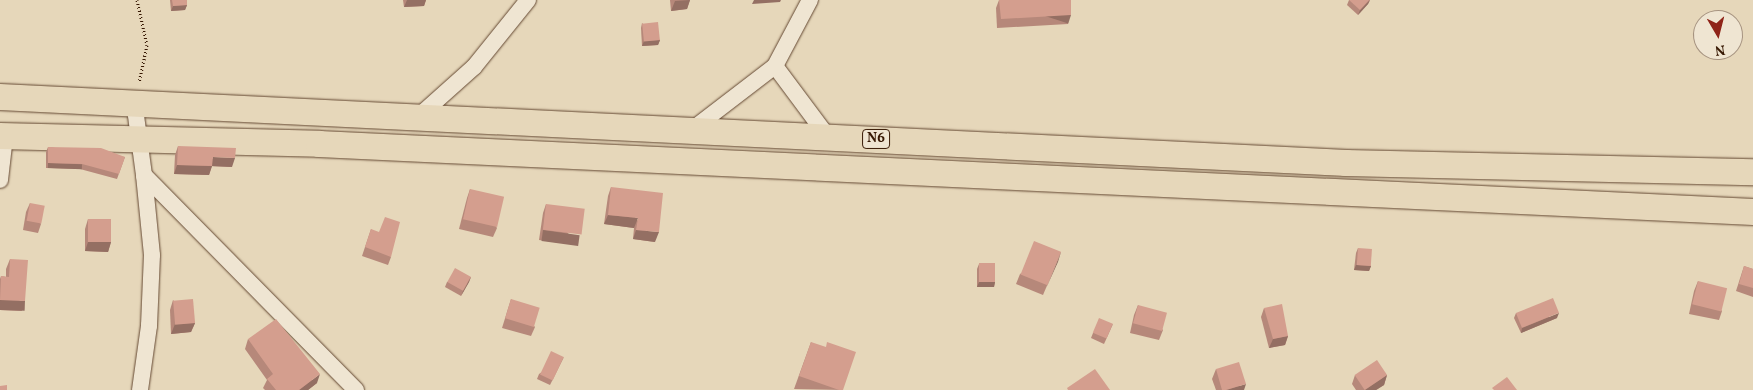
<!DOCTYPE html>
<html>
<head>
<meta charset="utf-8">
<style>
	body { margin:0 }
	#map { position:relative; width:1753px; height:390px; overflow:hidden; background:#e6d7ba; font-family:Vollkorn,serif }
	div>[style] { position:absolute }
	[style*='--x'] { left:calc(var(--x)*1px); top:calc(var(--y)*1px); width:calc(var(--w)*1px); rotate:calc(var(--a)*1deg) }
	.path>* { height:3px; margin-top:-1.5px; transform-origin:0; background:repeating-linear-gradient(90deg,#381904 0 1px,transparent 0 3.5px) }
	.roads { filter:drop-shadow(0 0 1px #644832) drop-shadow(0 0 1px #644832) }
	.minor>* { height:16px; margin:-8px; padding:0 8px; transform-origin:8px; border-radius:8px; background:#efe5d2 }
	.trunk>* { height:26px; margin:-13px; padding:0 13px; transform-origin:13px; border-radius:13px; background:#e6d7ba }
	.wall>* { inset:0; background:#b6887a }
	.shaded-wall>* { inset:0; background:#946f63; transform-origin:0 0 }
	.building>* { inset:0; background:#d49e8e; transform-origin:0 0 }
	span { translate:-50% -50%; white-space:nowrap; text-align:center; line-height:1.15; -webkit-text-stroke:4.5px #efe5d2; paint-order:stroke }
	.shield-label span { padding:1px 4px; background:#efe5d2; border:1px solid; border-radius:4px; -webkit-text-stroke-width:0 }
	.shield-label { font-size:14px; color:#381904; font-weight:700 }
	.north { position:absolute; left:1693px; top:10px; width:50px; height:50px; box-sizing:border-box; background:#efe5d2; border:1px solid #a69380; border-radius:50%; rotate:172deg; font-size:14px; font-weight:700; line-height:20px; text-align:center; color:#381904 }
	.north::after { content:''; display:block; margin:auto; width:18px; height:22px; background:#8f2418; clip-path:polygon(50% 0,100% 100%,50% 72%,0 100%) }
</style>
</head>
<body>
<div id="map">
	<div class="path">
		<i style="--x:137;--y:0;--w:46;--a:77.5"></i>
		<i style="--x:147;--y:45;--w:38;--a:102"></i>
	</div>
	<div class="roads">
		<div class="minor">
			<i style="--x:775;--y:66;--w:89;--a:53.3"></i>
			<i style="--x:134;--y:101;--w:75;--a:82.3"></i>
			<i style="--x:144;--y:175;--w:302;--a:45.4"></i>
			<i style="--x:418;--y:117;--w:75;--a:-41.8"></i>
			<i style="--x:474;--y:67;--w:86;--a:-51.1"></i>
			<i style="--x:689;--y:132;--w:108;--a:-37.5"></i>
			<i style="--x:775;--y:66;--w:75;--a:-62.1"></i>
			<i style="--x:0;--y:180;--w:44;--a:-83.5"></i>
			<i style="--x:140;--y:390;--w:65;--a:-82"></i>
			<i style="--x:149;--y:326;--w:71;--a:-87.6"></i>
			<i style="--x:152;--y:255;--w:80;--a:-95.7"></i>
		</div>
		<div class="trunk">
			<i style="--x:0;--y:97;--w:1348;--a:2.81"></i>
			<i style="--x:1346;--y:163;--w:407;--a:1.3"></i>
			<i style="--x:0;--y:136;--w:319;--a:1.4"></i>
			<i style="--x:319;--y:144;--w:1436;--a:2.71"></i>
		</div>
	</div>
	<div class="wall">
		<i style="clip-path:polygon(170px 0,187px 0,187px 5px,185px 10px,171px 11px)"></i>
		<i style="clip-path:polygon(403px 0,426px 0,424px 6px,404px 7px)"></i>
		<i style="clip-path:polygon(670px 0,690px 0,687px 9px,671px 11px)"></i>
		<i style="clip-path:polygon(999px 0,1071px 0,1068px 24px,997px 28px,996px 8px)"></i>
		<i style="clip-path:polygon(1349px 0,1370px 0,1368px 4px,1358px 15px,1347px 5px)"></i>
		<i style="clip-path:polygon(642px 23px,660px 40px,658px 45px,642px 46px,641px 28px)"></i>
		<i style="clip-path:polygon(178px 146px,232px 167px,212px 166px,209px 175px,174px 174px,175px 155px)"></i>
		<i style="clip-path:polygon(48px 147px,125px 157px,117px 179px,80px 169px,46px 168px,46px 152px)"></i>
		<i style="clip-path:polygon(611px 187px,655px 242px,633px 239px,634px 228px,604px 224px,608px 196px)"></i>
		<i style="clip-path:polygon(470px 189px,497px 228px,493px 237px,459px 229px,467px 198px)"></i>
		<i style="clip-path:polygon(30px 203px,41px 224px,38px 233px,23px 230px,26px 212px)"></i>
		<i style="clip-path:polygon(546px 204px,577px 245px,539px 240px,543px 213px)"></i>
		<i style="clip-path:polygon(88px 219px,111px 242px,108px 252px,85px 251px,85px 229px)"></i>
		<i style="clip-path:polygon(371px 229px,391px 257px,388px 265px,362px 256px)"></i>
		<i style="clip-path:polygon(1358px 248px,1371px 266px,1369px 271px,1354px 270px,1356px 253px)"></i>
		<i style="clip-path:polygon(1061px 252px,1043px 295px,1016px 284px,1020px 274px)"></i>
		<i style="clip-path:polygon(10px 259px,22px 311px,0 310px,0 279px,1px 276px,6px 277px,6px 269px)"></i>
		<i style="clip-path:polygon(979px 264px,995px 282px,994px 287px,977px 287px,977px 269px)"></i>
		<i style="clip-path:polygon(1744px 266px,1753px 269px,1753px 297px,1736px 291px)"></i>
		<i style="clip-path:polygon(471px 277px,469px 282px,461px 296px,445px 287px,447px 282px)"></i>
		<i style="clip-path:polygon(1698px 281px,1722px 311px,1719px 320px,1689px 314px,1694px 291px)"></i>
		<i style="clip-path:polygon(511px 299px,535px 327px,531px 336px,502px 328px)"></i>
		<i style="clip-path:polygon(173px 300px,195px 323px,191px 332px,171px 334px,170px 310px)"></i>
		<i style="clip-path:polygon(1138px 305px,1163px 330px,1159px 340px,1130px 333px,1134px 315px)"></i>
		<i style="clip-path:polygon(1264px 308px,1288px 336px,1285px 345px,1269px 348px,1261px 317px)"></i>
		<i style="clip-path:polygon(1516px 313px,1557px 318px,1521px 333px,1514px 318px)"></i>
		<i style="clip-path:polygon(1113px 324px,1104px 344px,1091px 338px,1093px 333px)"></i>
		<i style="clip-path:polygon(248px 339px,317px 383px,308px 390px,265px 390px,263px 388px,267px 380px,245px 349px)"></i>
		<i style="clip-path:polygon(811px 342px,843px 390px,794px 389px)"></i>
		<i style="clip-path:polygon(564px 357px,550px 385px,537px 379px,539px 374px)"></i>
		<i style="clip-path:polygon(1216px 369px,1244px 390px,1216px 390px,1212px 379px)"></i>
		<i style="clip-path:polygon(1355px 375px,1387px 375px,1384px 385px,1376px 390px,1356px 390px,1352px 384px)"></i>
	</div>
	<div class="shaded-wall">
		<i style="clip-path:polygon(407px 0,426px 0,424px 6px,404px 7px)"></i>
		<i style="clip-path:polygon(690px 0,687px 9px,671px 11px,675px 1px)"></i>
		<i style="clip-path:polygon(754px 0,781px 0,780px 2px,752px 4px)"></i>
		<i style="clip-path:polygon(1370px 0,1368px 4px,1358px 15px,1360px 10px)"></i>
		<i style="clip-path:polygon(187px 5px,185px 10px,171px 11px,173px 6px)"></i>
		<i style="left:1071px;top:15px;width:9px;height:70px;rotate:108deg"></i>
		<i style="clip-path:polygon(660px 40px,658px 45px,642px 46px,644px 41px)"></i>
		<i style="clip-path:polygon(213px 157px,235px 158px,232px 167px,209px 166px)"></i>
		<i style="left:48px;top:163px;width:34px;height:5px;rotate:2deg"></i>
		<i style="clip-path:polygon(177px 165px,212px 166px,209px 175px,174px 174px)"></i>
		<i style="clip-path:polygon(608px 215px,638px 218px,634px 228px,604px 224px)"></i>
		<i style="left:543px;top:230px;width:37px;height:11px;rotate:8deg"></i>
		<i style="clip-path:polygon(636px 230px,659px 232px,655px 242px,633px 239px)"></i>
		<i style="clip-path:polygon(88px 242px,111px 242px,108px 252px,85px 251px)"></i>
		<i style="clip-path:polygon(1061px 252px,1058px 262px,1043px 295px,1047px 286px)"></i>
		<i style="clip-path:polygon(1356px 265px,1371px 266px,1369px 271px,1354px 270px)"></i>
		<i style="clip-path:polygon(471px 277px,469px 282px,461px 296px,463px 291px)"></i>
		<i style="clip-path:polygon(979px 282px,995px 282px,994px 287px,977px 287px)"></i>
		<i style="left:0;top:300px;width:25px;height:10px;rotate:2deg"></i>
		<i style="clip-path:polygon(1559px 313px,1557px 318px,1521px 333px,1522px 328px)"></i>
		<i style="clip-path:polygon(195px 323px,191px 332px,171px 334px,175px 324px)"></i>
		<i style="clip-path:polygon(1288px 336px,1285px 345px,1269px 348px,1273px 339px)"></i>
		<i style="clip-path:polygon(320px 374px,317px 383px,308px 390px,299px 390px)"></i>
		<i style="clip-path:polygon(1387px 375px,1384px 385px,1376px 390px,1365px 390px)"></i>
		<i style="clip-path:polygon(1246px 384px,1244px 390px,1226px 390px)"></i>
	</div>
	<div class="building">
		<i style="clip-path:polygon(172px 0,187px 0,187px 5px,173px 6px)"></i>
		<i style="clip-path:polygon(999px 0,1071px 0,1071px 15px,1001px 19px)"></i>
		<i style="clip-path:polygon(1349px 0,1369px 0,1360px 10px)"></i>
		<i style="left:658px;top:22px;width:18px;height:16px;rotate:84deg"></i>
		<i style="clip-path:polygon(178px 146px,236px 148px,235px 158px,213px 157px,212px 166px,177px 165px)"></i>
		<i style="clip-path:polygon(48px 147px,101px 148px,125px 157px,119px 174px,82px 164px,48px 163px)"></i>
		<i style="clip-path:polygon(611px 187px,663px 193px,659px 232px,636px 230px,638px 218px,608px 215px)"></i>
		<i style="left:470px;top:189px;width:35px;height:31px;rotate:13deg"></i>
		<i style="left:30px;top:203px;width:15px;height:18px;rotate:11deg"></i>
		<i style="left:546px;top:204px;width:39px;height:26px;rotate:7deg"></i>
		<i style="clip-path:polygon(385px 217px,400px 222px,391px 257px,365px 247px,371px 229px,379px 232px)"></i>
		<i style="left:88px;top:219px;width:23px;height:23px"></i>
		<i style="left:1034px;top:241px;width:29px;height:36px;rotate:22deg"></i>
		<i style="left:1358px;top:248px;width:14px;height:17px;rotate:4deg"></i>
		<i style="clip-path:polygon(10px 259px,28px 260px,25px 301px,0 300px,1px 276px,9px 277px)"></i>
		<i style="left:995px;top:263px;width:19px;height:16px;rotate:90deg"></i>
		<i style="clip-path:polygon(1744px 266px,1753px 269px,1753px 288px,1739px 284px)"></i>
		<i style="left:455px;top:268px;width:18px;height:16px;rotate:29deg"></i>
		<i style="left:1698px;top:281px;width:30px;height:24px;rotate:14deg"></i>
		<i style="left:1553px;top:298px;width:16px;height:40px;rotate:68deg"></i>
		<i style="left:193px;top:299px;width:24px;height:20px;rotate:85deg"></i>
		<i style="left:511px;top:299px;width:30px;height:20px;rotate:17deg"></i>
		<i style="clip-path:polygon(1282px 304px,1288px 336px,1273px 339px,1264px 308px)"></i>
		<i style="left:1138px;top:305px;width:30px;height:19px;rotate:15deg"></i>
		<i style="left:1099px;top:318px;width:15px;height:16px;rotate:23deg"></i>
		<i style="clip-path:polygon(276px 319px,320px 374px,299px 390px,276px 390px,267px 379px,273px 374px,248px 339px)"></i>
		<i style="clip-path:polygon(811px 342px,826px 347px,827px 342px,856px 352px,843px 390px,839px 390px,799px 376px)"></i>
		<i style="left:551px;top:351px;width:14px;height:26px;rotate:25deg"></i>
		<i style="left:1377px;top:360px;width:18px;height:27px;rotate:56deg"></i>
		<i style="clip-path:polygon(1239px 362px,1246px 384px,1226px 390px,1222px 390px,1216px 369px)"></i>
		<i style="clip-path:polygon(1095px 369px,1110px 390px,1068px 390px,1067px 388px)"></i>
		<i style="clip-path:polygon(1507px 377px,1517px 390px,1494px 390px,1492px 388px)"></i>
		<i style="clip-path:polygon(7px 385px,7px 390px,0 390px,0 386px)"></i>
	</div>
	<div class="shield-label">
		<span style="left:876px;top:139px">N6</span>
	</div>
	<div class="north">N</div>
</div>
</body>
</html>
